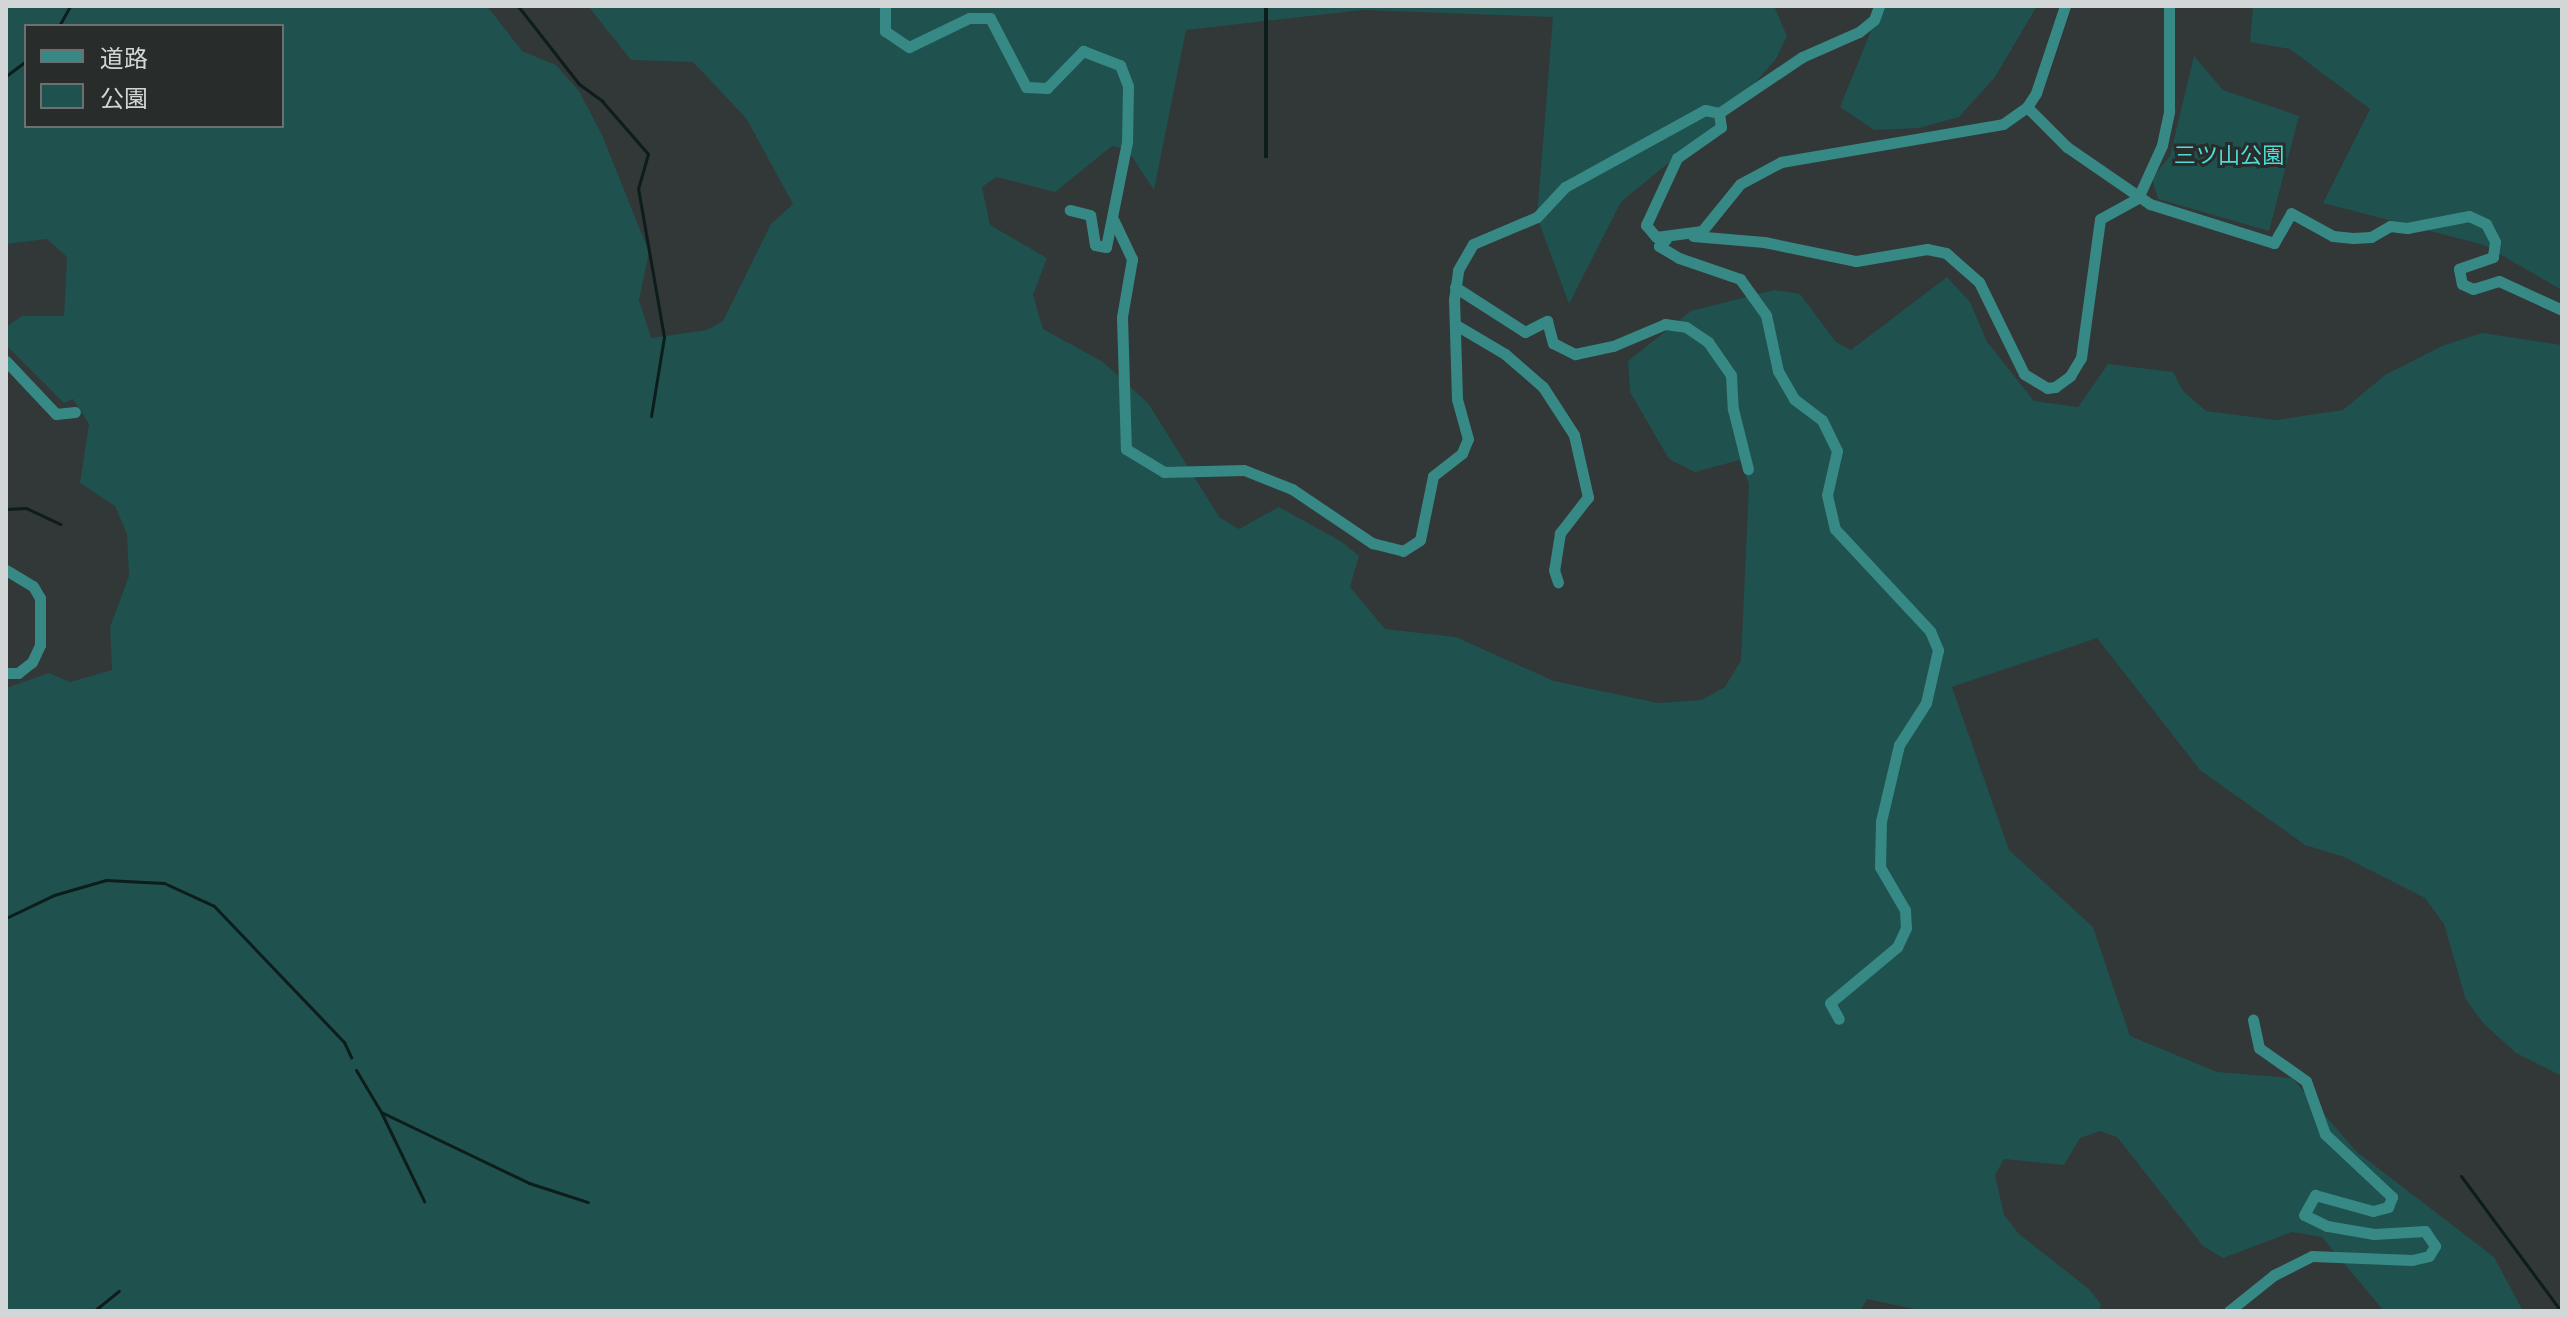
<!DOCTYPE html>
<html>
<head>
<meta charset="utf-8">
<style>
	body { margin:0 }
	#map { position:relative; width:2568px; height:1317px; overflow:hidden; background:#323737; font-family:Raleway,"Noto Sans JP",sans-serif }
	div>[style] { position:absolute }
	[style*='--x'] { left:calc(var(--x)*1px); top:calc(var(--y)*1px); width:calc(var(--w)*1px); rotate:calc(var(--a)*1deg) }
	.green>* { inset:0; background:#1f514e }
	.water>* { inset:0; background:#0c1d1c; transform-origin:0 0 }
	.stream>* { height:3px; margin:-1.5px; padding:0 1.5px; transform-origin:1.5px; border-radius:1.5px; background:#0c1d1c }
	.minor>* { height:11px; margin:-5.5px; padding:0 5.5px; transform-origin:5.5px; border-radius:5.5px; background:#378985 }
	span { translate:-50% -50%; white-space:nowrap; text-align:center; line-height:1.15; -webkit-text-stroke:6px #282d2c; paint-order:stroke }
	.park-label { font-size:22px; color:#52dad4 }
	.frame { position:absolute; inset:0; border:8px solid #d3d6d6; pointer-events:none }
	.legend { position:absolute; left:24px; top:24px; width:260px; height:104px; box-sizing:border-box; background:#282d2c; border:2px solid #6c7170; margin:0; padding:10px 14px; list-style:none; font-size:24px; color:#d3d6d6 }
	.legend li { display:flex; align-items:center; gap:16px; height:40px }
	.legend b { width:40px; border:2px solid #6c7170 }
</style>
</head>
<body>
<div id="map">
	<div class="green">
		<i style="clip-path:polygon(evenodd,6px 6px,487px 6px,522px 51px,556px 65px,579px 91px,602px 135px,649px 252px,639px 300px,651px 338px,707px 330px,723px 321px,771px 224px,793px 204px,746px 118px,693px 62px,631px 60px,588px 6px,1774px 6px,1787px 36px,1776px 59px,1727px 115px,1621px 202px,1569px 304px,1537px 217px,1553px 17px,1363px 10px,1186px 30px,1154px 190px,1127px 149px,1112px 146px,1055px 192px,996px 177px,982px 187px,990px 225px,1047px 258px,1033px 295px,1043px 329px,1103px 362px,1148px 403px,1220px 518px,1239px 529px,1279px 507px,1342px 542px,1359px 556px,1350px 587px,1385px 629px,1456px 637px,1554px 681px,1658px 703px,1702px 700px,1725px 687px,1741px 660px,1749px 485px,1740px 460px,1695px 472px,1669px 459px,1630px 392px,1628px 361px,1691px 311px,1774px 290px,1800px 294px,1836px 342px,1851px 350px,1947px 277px,1970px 302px,1987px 342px,2034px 401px,2078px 407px,2108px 364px,2173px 372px,2183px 391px,2206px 411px,2276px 420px,2343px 410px,2385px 375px,2442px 346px,2482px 333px,2562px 345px,2562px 1076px,2516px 1053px,2484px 1024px,2466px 1000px,2444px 924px,2425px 898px,2344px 857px,2305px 845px,2200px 770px,2097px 638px,1952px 687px,2009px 850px,2093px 927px,2130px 1036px,2217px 1072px,2292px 1078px,2357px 1152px,2494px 1257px,2523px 1311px,2384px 1311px,2322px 1237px,2292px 1232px,2223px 1258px,2203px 1246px,2117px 1137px,2100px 1131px,2080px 1138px,2064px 1165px,2004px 1159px,1995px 1175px,2004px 1215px,2019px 1234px,2089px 1289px,2101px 1304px,2099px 1311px,1924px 1311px,1867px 1299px,1860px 1311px,6px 1311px,6px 688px,49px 673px,70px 682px,112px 670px,110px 627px,129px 576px,127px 534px,115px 506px,80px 483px,89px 424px,73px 399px,64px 403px,6px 345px,6px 327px,22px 316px,64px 316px,67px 257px,47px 239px,6px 244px,6px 6px,26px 26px,282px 26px,282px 126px,26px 126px,26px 26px)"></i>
		<i style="clip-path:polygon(1881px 6px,2037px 6px,1995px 77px,1959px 117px,1919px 128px,1874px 130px,1840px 107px)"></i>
		<i style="clip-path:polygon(2253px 6px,2562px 6px,2562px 290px,2484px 245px,2323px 203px,2370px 109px,2290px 49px,2250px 42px)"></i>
		<i style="clip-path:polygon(2194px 56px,2223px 90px,2299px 116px,2269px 231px,2158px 199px,2152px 178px,2170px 156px)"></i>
	</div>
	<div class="water">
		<i style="left:1264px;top:6px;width:4px;height:152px"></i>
	</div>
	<div class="stream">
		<i style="--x:518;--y:6;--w:99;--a:52"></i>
		<i style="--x:579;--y:84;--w:29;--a:36"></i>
		<i style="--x:602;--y:101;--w:70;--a:49"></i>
		<i style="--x:648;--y:154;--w:35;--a:106"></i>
		<i style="--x:638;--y:188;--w:151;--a:80.1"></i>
		<i style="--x:664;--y:337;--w:80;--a:99.3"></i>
		<i style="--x:59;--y:26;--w:23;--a:-61"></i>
		<i style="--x:6;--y:76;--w:25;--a:-37"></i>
		<i style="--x:6;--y:509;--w:20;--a:-3"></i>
		<i style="--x:26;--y:508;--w:38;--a:25"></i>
		<i style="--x:6;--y:918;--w:53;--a:-25.6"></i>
		<i style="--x:54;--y:895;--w:54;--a:-16.1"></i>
		<i style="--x:106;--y:880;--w:58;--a:3"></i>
		<i style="--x:164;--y:883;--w:55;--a:24.7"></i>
		<i style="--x:214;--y:906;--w:188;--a:46.3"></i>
		<i style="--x:344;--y:1042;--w:17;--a:65"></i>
		<i style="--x:356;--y:1070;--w:49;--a:59.2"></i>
		<i style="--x:381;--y:1112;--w:164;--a:25.6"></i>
		<i style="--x:529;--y:1183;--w:62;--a:17.9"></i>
		<i style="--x:382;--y:1114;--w:97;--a:64.2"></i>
		<i style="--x:2461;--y:1176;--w:168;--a:53.5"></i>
		<i style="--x:94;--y:1311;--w:32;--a:-39"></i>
	</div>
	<div class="minor">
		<i style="--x:885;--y:6;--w:25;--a:90"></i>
		<i style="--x:885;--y:31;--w:29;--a:34"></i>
		<i style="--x:909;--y:47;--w:67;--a:-25.8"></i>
		<i style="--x:969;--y:18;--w:21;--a:0"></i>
		<i style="--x:990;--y:18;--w:78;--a:62.4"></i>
		<i style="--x:1026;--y:87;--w:21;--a:3"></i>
		<i style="--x:1047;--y:88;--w:52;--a:-45.8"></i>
		<i style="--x:1083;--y:51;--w:40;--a:21"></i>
		<i style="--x:1120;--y:65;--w:22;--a:69"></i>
		<i style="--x:1128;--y:86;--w:56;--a:91"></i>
		<i style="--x:1127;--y:142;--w:107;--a:101.3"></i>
		<i style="--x:1106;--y:247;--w:11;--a:-170"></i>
		<i style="--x:1095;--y:245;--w:30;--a:-99"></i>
		<i style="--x:1090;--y:215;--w:21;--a:-166"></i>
		<i style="--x:2027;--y:107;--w:57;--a:45"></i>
		<i style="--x:2067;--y:147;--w:101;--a:34.5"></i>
		<i style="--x:2150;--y:204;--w:130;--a:17.5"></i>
		<i style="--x:2274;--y:243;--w:34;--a:-60"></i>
		<i style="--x:2291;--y:213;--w:48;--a:28.7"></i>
		<i style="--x:2333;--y:236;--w:20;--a:6"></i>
		<i style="--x:2353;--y:238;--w:18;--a:-3"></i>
		<i style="--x:2371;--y:237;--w:22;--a:-30"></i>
		<i style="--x:2390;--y:226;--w:17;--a:7"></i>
		<i style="--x:2407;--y:228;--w:63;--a:-11"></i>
		<i style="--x:2469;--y:216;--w:19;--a:25"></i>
		<i style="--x:2486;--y:224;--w:20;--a:63"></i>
		<i style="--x:2495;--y:242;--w:15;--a:98"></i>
		<i style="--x:2493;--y:257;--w:36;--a:161"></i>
		<i style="--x:2459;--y:269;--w:15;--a:79"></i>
		<i style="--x:2462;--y:284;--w:12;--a:24"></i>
		<i style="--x:2473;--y:289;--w:27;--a:-17"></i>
		<i style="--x:2499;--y:281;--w:69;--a:24.7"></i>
		<i style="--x:1719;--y:113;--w:100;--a:-34"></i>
		<i style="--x:1802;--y:57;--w:62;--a:-23.7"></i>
		<i style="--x:1859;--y:32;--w:19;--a:-39"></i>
		<i style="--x:1874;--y:20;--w:15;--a:-70"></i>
		<i style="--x:1114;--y:221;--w:42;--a:64.7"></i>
		<i style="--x:1132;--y:259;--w:59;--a:99.8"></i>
		<i style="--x:1122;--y:317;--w:132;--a:88.3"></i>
		<i style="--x:1126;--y:449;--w:44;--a:31.2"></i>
		<i style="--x:1164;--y:472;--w:80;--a:-1.4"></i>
		<i style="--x:1244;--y:470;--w:52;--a:21.6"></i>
		<i style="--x:1292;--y:489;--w:97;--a:34"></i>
		<i style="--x:1372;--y:543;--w:32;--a:14"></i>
		<i style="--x:1403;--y:551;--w:20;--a:-33"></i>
		<i style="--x:1420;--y:540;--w:65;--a:-78.5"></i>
		<i style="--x:1433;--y:476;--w:37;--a:-38"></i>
		<i style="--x:1462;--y:453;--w:15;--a:-67"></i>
		<i style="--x:1468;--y:439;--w:41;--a:-105.4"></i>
		<i style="--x:1457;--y:399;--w:99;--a:-91.7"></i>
		<i style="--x:1454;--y:300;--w:30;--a:-82"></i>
		<i style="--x:1458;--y:270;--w:30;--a:-60"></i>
		<i style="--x:1473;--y:244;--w:69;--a:-22.9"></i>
		<i style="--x:1537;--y:217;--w:41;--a:-47"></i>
		<i style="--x:1565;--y:187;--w:160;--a:-28.8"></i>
		<i style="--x:1705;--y:110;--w:14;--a:12"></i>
		<i style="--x:1719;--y:113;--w:14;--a:82"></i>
		<i style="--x:1721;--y:127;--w:54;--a:144.8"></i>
		<i style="--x:1677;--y:158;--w:74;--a:114.8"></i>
		<i style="--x:1646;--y:225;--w:16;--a:50"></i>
		<i style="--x:1656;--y:237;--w:46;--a:-7.4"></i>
		<i style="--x:1702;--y:231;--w:60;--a:-51"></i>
		<i style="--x:1740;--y:184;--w:47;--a:-28.2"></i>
		<i style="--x:1781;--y:162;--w:225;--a:-9.7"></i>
		<i style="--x:2003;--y:124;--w:29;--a:-35"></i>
		<i style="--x:2027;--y:107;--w:17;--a:-57"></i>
		<i style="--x:2036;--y:93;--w:92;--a:-71.6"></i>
		<i style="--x:1693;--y:236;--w:71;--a:4.8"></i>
		<i style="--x:1764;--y:242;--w:94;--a:11.7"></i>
		<i style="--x:1856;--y:261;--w:72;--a:-9.6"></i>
		<i style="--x:1927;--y:249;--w:19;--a:12"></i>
		<i style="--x:1946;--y:253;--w:44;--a:41.3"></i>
		<i style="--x:1979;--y:282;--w:102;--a:63.9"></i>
		<i style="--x:2024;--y:374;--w:27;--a:31"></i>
		<i style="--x:2047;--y:388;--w:8;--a:-7"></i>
		<i style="--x:2055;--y:387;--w:19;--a:-36"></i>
		<i style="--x:2070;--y:376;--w:21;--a:-59"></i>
		<i style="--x:2081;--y:358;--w:140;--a:-82.2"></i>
		<i style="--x:2100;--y:219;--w:43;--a:-28.9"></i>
		<i style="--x:2138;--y:198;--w:58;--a:-65.6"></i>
		<i style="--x:2162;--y:145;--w:35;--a:-78"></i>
		<i style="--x:2169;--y:111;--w:105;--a:-90"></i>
		<i style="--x:1666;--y:239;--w:10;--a:135"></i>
		<i style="--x:1659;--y:246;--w:23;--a:31"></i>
		<i style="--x:1679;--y:258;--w:65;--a:19"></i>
		<i style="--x:1740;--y:279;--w:44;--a:54.2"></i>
		<i style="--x:1766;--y:315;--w:57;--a:77.9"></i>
		<i style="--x:1778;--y:371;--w:32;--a:60"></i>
		<i style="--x:1794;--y:399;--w:35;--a:37"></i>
		<i style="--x:1822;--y:420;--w:34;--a:64"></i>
		<i style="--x:1837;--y:451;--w:45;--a:102.8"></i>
		<i style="--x:1827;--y:495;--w:35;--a:77"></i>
		<i style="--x:1835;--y:529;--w:139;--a:47"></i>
		<i style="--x:1930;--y:631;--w:21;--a:67"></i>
		<i style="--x:1938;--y:650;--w:54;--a:102.8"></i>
		<i style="--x:1926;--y:703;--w:50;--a:122.7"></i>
		<i style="--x:1899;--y:745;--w:78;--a:103.3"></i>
		<i style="--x:1881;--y:821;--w:46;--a:91.2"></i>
		<i style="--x:1880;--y:867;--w:50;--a:59.8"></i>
		<i style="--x:1905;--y:910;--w:18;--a:87"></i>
		<i style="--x:1906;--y:928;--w:21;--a:115"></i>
		<i style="--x:1897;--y:947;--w:87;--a:140.1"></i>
		<i style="--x:1830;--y:1003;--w:18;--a:61"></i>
		<i style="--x:1455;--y:287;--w:83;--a:32.7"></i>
		<i style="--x:1525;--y:332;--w:25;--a:-27"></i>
		<i style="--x:1547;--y:321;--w:23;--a:75"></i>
		<i style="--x:1553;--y:343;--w:25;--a:27"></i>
		<i style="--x:1575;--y:354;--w:39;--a:-12"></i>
		<i style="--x:1613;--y:346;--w:56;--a:-22.9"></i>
		<i style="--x:1665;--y:324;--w:21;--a:8"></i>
		<i style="--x:1686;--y:327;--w:27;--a:34"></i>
		<i style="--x:1708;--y:342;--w:40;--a:55.1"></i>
		<i style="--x:1731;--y:375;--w:34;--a:87"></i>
		<i style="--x:1733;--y:409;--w:62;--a:76"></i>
		<i style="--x:1456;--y:325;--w:57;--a:30.6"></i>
		<i style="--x:1505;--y:354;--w:50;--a:41"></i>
		<i style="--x:1543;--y:387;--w:57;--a:57.1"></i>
		<i style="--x:1574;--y:435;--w:64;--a:77.3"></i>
		<i style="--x:1588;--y:497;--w:46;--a:127.9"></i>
		<i style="--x:1560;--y:533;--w:37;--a:99"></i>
		<i style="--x:1554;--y:570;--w:13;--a:72"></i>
		<i style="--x:6;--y:361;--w:73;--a:46.7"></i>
		<i style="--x:56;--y:414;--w:19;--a:-6"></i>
		<i style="--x:6;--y:570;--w:31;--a:31"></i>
		<i style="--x:33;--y:586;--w:14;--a:60"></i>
		<i style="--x:40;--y:598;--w:47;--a:90"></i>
		<i style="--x:40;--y:645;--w:19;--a:115"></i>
		<i style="--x:32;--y:662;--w:18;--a:142"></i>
		<i style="--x:18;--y:673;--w:12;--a:180"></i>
		<i style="--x:2229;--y:1311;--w:58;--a:-38.7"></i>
		<i style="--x:2274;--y:1275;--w:42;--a:-26.6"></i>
		<i style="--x:2312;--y:1256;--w:100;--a:2.3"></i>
		<i style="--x:2412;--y:1260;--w:17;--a:-13"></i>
		<i style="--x:2429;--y:1256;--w:12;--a:-59"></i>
		<i style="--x:2435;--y:1246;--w:18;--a:-124"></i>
		<i style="--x:2425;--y:1231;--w:51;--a:176.6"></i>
		<i style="--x:2374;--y:1234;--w:48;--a:-170.3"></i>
		<i style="--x:2327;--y:1226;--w:25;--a:-154"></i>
		<i style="--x:2304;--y:1215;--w:23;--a:-61"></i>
		<i style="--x:2315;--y:1195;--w:60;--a:15.4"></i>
		<i style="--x:2373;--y:1211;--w:16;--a:-15"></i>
		<i style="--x:2388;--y:1207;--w:11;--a:-68"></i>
		<i style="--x:2392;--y:1197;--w:92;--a:-136.8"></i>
		<i style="--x:2325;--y:1134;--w:56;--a:-109.7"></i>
		<i style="--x:2306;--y:1081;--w:57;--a:-144.9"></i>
		<i style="--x:2259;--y:1048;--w:29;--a:-102"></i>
	</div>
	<div class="park-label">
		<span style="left:2229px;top:156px">三ツ山公園</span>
	</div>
	<div class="frame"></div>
	<ul class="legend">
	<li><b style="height:10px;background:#378985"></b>道路</li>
	<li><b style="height:22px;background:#1f514e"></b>公園</li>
	</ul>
</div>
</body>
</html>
